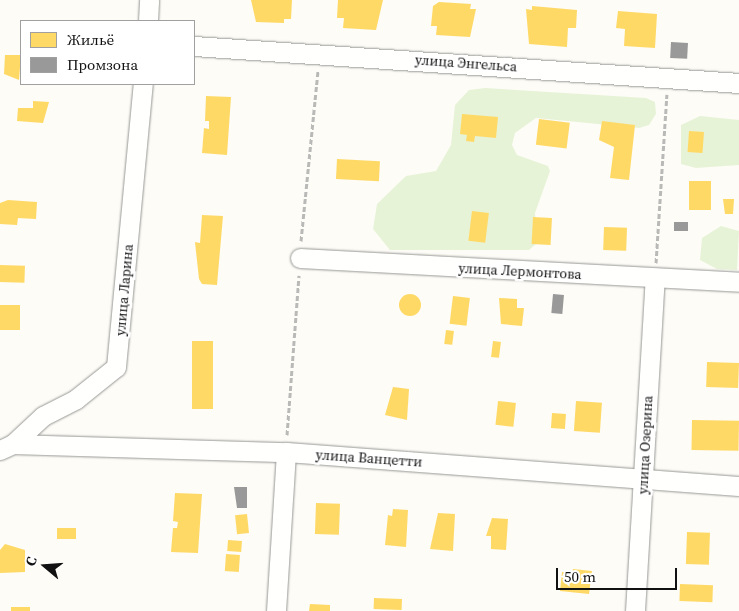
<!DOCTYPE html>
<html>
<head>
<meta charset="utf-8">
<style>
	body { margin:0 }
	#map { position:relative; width:739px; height:611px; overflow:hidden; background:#fdfcf7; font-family:"Source Serif 4",serif }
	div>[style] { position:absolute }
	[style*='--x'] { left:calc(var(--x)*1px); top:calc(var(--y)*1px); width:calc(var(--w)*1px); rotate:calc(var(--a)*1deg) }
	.green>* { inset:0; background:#e7f3d7 }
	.homes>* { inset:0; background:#ffd966; transform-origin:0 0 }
	.round { border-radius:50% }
	.industry>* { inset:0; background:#999; transform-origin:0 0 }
	.path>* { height:3px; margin-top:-1.5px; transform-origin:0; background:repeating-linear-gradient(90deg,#b9b9b8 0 5px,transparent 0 7.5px) }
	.roads { filter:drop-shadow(0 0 1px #979795) drop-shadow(0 0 1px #979795) }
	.minor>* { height:19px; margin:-9.5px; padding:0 9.5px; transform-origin:9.5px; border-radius:9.5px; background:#fffffe }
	span { translate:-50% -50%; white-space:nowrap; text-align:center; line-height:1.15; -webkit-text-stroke:5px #fff; paint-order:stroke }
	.street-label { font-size:14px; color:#111 }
	.legend { position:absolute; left:20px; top:20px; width:175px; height:65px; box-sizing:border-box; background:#fff; border:1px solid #a0a0a0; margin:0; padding:6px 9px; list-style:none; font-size:15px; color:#111 }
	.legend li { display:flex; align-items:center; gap:10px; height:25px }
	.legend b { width:25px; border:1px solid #a0a0a0 }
	.north { position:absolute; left:20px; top:541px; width:50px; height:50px; -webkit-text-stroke:4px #fff; paint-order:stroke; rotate:288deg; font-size:14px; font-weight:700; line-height:20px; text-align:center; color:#111 }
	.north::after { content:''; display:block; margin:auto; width:18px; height:22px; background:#111; clip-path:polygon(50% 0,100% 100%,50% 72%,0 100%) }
	.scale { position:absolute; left:556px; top:568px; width:121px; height:22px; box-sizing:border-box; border:2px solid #111; border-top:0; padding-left:6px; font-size:15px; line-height:18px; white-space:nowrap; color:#111; -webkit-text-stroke:4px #fff; paint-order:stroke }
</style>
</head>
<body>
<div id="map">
	<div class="green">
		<i style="clip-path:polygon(485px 88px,646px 98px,655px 102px,656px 114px,649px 125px,639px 128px,536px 118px,515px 133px,512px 145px,517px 155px,548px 166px,550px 171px,535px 213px,537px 243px,529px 250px,390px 250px,373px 229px,377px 204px,406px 176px,436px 171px,451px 145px,455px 105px,469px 90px)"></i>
		<i style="clip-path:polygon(700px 116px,739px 120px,739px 165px,696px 168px,681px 164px,681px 125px)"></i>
		<i style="clip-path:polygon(721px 226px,739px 231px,737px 270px,717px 269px,700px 260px,702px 238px)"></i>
	</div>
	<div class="homes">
		<i style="clip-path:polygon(251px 0,292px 0,291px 19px,284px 19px,284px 23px,256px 22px)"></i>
		<i style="clip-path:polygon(338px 0,383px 0,376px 30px,343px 28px,344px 18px,337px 18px)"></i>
		<i style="clip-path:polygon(439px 2px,471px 4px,470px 9px,476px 9px,470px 37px,436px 35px,437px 26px,431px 26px,433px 6px)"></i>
		<i style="clip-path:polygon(532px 6px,577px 10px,576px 28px,568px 28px,567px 47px,529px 44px,526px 9px,532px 10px)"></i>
		<i style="clip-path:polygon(618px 11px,657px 14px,655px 48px,624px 46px,625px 29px,616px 28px)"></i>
		<i style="clip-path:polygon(5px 55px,21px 55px,19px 80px,4px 74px)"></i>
		<i style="clip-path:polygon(206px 96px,231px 97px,227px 155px,202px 153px,204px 128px,209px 129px,209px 121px,205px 121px)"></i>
		<i style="clip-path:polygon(33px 101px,49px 102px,43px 123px,17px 121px,18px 108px,33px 108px)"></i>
		<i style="clip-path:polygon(462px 114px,498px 117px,496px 138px,475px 136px,474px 142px,466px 141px,467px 135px,460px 134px)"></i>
		<i style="left:539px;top:119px;width:31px;height:26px;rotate:7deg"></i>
		<i style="clip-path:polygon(602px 121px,635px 125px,629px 180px,610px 178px,614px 147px,599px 140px)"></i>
		<i style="left:689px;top:131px;width:15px;height:21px;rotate:4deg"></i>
		<i style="left:337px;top:159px;width:43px;height:20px;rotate:3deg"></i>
		<i style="left:689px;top:181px;width:22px;height:29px"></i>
		<i style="clip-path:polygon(723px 199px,734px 199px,733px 214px,725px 214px)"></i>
		<i style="clip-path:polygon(8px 200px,37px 202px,36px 219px,18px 218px,17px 225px,0 224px,0 203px)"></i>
		<i style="left:472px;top:211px;width:17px;height:30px;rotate:7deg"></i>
		<i style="clip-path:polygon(202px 215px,223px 216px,217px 285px,202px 284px,199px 279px,195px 242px,200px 243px)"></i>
		<i style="left:533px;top:217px;width:19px;height:27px;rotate:3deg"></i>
		<i style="left:604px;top:227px;width:23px;height:23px;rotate:2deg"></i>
		<i style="left:0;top:265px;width:25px;height:17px;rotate:2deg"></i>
		<i class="round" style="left:399px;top:294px;width:22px;height:22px"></i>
		<i style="left:453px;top:296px;width:17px;height:28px;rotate:7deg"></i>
		<i style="clip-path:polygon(499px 298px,517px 299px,517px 308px,524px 308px,522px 326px,501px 324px)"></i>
		<i style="left:0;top:305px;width:20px;height:25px"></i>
		<i style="left:446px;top:330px;width:8px;height:14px;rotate:7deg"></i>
		<i style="left:192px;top:341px;width:21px;height:68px"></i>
		<i style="left:493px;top:341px;width:8px;height:16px;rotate:7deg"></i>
		<i style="left:707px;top:362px;width:32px;height:25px;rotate:2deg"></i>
		<i style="clip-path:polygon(393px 387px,409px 389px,407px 420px,385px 415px)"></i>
		<i style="left:498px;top:401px;width:18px;height:24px;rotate:6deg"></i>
		<i style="left:576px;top:401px;width:26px;height:30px;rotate:4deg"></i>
		<i style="left:552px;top:413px;width:14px;height:15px;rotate:4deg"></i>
		<i style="left:692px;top:420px;width:47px;height:30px;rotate:1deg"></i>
		<i style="clip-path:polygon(175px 493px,202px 494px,198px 553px,171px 552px,173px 528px,177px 528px,178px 522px,173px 521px)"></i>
		<i style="left:316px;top:503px;width:24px;height:31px;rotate:2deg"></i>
		<i style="clip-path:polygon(393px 509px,408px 510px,406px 547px,385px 545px,388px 515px,392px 516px)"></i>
		<i style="clip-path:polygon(438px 513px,455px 514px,453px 551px,430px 549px)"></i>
		<i style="left:247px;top:514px;width:19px;height:12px;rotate:84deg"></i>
		<i style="clip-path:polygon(492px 518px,508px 519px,506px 550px,491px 549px,491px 536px,486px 536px)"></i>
		<i style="left:57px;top:528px;width:19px;height:11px"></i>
		<i style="left:687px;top:532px;width:23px;height:32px;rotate:2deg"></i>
		<i style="left:228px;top:540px;width:14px;height:11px;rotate:4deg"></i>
		<i style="clip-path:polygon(5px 544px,25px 550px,25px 572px,0 573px,0 550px)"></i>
		<i style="left:226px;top:554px;width:14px;height:17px;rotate:4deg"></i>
		<i style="clip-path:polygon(573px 569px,592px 571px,589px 594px,560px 591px,562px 572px,572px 573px)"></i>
		<i style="left:680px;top:584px;width:33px;height:17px;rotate:2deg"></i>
		<i style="left:374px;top:598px;width:28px;height:11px;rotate:2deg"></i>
		<i style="clip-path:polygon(310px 604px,330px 605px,330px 611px,309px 611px)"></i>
		<i style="left:11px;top:607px;width:19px;height:4px"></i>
	</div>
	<div class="industry">
		<i style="left:671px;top:42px;width:17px;height:16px;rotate:3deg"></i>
		<i style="left:674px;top:222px;width:14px;height:9px"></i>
		<i style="left:553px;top:294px;width:11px;height:19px;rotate:5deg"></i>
		<i style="clip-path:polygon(234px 487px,247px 487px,247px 508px,237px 508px)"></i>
	</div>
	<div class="path">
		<i style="--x:301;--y:241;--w:171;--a:-84.3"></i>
		<i style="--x:656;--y:263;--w:169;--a:-86.3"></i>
		<i style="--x:287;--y:435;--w:160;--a:-85.7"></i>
	</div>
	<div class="roads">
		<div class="minor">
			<i style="--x:148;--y:21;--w:21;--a:-87"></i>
			<i style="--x:194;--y:46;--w:546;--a:3.88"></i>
			<i style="--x:300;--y:258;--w:440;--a:3.1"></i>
			<i style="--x:13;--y:444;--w:41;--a:-43"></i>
			<i style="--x:43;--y:416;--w:37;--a:-27"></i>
			<i style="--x:76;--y:399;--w:51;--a:-38.7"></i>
			<i style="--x:116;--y:367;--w:284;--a:-84.6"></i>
			<i style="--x:0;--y:450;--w:14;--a:-25"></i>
			<i style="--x:13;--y:444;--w:273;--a:1.7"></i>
			<i style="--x:286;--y:452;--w:454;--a:4.3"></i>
			<i style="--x:276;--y:611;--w:159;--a:-86.4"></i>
			<i style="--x:635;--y:611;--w:334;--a:-86.6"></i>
		</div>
	</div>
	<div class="street-label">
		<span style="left:466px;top:63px;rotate:4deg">улица Энгельса</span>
		<span style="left:520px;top:271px;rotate:3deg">улица Лермонтова</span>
		<span style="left:124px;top:290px;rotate:-85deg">улица Ларина</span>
		<span style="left:645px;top:445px;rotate:-87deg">улица Озерина</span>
		<span style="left:369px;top:458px;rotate:4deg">улица Ванцетти</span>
	</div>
	<ul class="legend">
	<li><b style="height:14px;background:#ffd966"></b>Жильё</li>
	<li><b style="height:14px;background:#999"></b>Промзона</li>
	</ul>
	<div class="north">С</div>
	<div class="scale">50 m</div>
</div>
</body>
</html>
